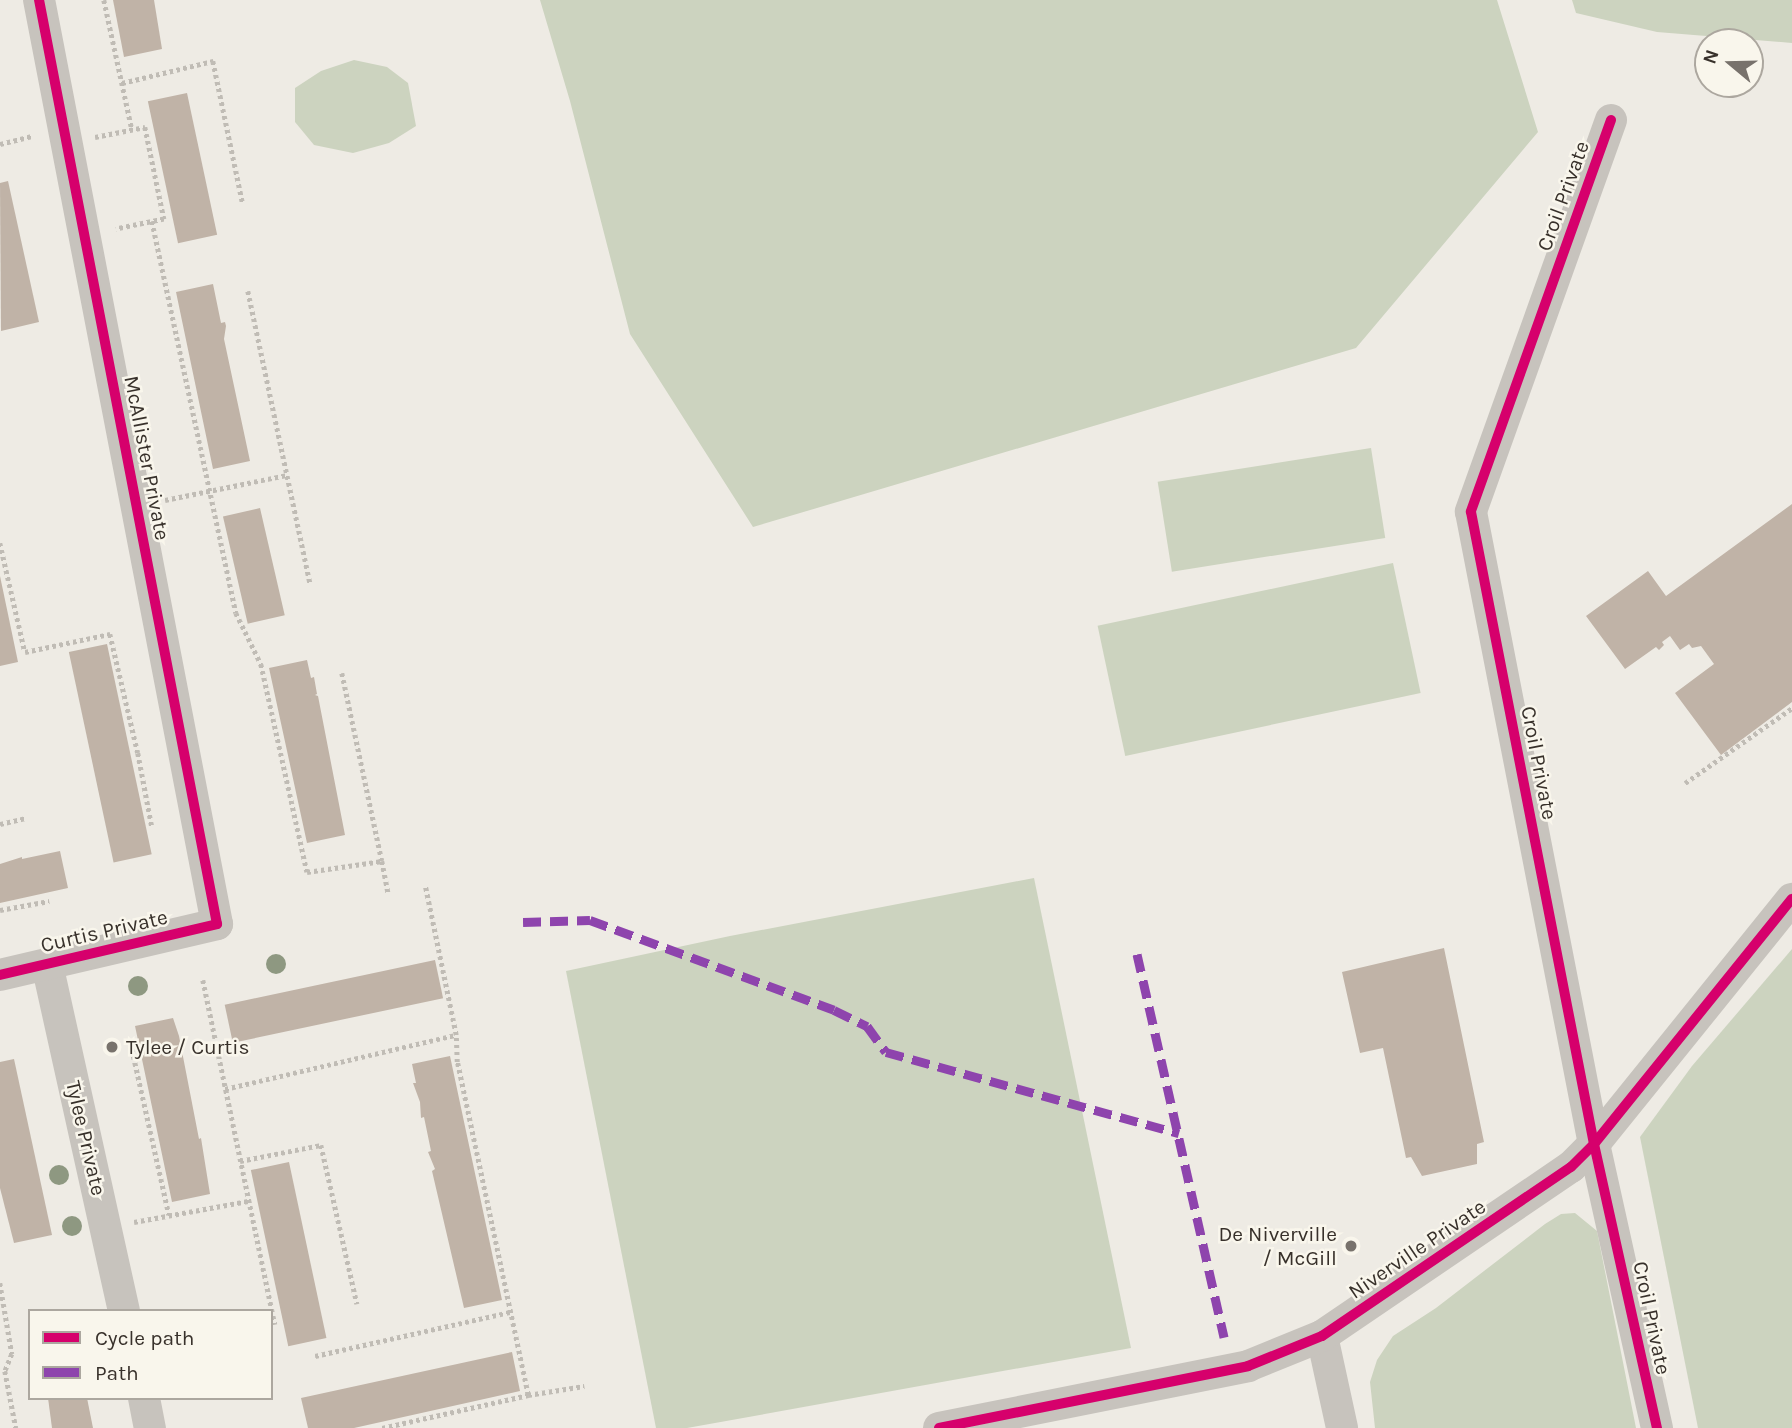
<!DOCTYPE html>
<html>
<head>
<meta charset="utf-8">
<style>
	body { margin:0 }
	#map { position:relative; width:1792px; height:1428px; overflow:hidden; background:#eeebe4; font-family:Karla,sans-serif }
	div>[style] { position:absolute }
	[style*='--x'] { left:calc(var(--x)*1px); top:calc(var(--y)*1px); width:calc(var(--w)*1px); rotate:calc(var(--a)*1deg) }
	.green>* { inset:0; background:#ccd3bf; transform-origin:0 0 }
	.building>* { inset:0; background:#c0b3a7; transform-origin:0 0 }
	.path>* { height:4.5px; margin-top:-2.25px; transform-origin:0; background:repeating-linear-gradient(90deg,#c0bcb5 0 3.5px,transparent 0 7px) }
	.minor>* { height:32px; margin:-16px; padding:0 16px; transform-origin:16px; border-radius:16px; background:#c7c3bd }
	.quiet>* { height:9px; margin-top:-4.5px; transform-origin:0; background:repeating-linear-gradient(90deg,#8e44ad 0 18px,transparent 0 27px) }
	.cycleway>* { height:10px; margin:-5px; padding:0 5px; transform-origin:5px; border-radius:5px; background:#d6006c }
	.trees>* { width:20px; height:20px; margin:-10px; border-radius:50%; background:#8e9881 }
	.dots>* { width:19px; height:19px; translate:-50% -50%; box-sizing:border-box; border:4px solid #f9f6ec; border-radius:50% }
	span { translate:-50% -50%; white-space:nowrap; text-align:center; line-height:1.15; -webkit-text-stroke:5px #f9f6ec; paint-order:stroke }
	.street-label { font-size:21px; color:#38312b }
	.poi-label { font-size:21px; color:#38312b }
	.left { translate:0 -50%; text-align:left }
	.right { translate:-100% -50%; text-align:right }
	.legend { position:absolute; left:28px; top:1309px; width:245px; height:91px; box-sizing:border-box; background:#f9f6ec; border:2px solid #aca79f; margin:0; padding:9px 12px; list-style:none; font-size:21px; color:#38312b }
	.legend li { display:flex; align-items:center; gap:14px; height:35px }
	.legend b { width:35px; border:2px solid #aca79f }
	.north { position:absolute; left:1694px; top:28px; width:70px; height:70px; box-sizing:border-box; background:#f9f6ec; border:2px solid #aca79f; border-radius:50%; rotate:289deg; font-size:19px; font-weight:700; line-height:28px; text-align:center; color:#38312b }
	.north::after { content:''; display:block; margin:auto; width:24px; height:32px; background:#78726c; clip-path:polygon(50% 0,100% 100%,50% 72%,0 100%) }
</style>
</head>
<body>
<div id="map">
	<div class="green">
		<i style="clip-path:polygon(540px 0,1497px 0,1538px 132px,1356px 348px,753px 527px,630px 334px,570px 101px)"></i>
		<i style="clip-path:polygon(1572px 0,1792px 0,1792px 43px,1657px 32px,1576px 13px)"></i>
		<i style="clip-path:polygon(354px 60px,387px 67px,408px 83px,416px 126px,389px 143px,353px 153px,314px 145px,295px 122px,295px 88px,321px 71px)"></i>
		<i style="left:1371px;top:448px;width:91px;height:216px;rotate:81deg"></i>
		<i style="left:1393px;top:563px;width:133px;height:302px;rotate:78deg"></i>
		<i style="clip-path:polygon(1034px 878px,1131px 1348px,687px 1428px,656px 1428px,566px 971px,730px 936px)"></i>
		<i style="clip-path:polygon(1792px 949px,1792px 1428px,1698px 1428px,1640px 1137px,1692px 1066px)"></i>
		<i style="clip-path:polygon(1575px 1213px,1597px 1231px,1636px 1428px,1375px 1428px,1370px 1382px,1377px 1360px,1393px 1336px,1436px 1308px,1545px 1224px,1561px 1214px)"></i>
	</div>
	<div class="building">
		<i style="clip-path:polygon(113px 0,154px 0,162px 49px,124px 57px)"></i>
		<i style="left:187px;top:93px;width:145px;height:40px;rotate:78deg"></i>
		<i style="clip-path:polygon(8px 181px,39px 322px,1px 331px,0 183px)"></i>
		<i style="clip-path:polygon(213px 284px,221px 323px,225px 322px,226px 326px,224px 339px,250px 461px,213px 469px,176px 292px)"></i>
		<i style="clip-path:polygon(1792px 504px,1792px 702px,1721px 755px,1675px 693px,1714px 664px,1701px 646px,1692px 648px,1689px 644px,1680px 650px,1670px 636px,1662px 642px,1664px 645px,1659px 650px,1656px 647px,1625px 669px,1586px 616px,1648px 571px,1666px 596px)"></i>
		<i style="left:260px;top:508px;width:110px;height:38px;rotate:77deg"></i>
		<i style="clip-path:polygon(0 576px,18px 662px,0 666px)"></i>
		<i style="left:107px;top:644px;width:215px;height:39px;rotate:78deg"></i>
		<i style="clip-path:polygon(307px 660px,311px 678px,314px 677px,317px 694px,315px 695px,318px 696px,345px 835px,307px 843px,269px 668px)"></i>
		<i style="clip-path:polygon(60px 851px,68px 888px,0 903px,0 864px,22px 857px,22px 859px)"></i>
		<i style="clip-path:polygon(1444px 948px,1484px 1142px,1477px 1144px,1477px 1164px,1422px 1176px,1411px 1157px,1406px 1158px,1383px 1048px,1360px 1053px,1342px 972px)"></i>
		<i style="left:435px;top:960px;width:39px;height:215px;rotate:78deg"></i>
		<i style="clip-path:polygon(173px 1018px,179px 1036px,199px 1139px,201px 1138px,210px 1194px,172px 1202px,135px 1026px)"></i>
		<i style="clip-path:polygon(450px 1056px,502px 1300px,464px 1308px,432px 1171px,435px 1169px,428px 1152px,431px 1151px,424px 1117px,421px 1118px,420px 1102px,413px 1083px,416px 1083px,412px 1064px)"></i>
		<i style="clip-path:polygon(14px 1059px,52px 1235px,14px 1243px,0 1188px,0 1062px)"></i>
		<i style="left:289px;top:1162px;width:180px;height:39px;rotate:78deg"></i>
		<i style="clip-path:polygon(512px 1352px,520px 1391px,354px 1428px,308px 1428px,301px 1398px)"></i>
		<i style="clip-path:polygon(48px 1398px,87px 1398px,93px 1428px,52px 1428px)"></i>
	</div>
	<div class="path">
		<i style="--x:104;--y:0;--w:133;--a:77.8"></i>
		<i style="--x:122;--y:83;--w:94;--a:-13.6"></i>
		<i style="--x:213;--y:61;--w:146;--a:78.2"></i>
		<i style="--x:95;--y:137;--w:51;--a:-11.3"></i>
		<i style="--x:145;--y:127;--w:94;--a:78.3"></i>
		<i style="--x:164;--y:219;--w:49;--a:168.2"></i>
		<i style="--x:0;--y:144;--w:34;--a:-14"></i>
		<i style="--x:152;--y:221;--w:401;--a:77.9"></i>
		<i style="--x:236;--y:613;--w:57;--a:63.9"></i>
		<i style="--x:261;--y:664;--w:213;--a:77.5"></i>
		<i style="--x:307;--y:872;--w:76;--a:-8.3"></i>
		<i style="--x:382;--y:861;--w:32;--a:79"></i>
		<i style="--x:248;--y:291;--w:298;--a:78"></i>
		<i style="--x:165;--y:500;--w:125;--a:-11.6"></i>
		<i style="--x:0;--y:543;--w:112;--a:77.1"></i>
		<i style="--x:25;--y:652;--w:87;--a:-12"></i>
		<i style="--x:110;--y:634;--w:122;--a:76.8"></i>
		<i style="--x:138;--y:753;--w:75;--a:79.3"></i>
		<i style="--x:342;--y:673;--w:192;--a:78"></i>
		<i style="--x:1685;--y:783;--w:131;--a:-35"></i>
		<i style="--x:0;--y:824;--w:27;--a:-13"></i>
		<i style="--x:0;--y:910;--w:50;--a:-10.4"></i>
		<i style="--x:203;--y:980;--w:352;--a:78.2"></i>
		<i style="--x:132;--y:1049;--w:170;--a:77.4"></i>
		<i style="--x:225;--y:1089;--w:237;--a:-13.2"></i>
		<i style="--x:240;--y:1161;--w:83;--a:-11.2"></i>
		<i style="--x:321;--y:1145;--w:163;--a:77.2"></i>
		<i style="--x:134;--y:1222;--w:116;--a:-10.4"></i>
		<i style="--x:0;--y:1283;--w:72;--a:80.4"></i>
		<i style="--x:12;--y:1354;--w:18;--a:112"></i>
		<i style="--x:5;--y:1371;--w:58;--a:79.1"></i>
		<i style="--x:315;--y:1356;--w:201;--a:-12.7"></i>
		<i style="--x:528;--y:1395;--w:57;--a:-9.1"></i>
		<i style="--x:382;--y:1428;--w:150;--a:-12.7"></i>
		<i style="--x:528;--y:1395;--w:340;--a:-102"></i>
		<i style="--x:457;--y:1062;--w:27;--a:-92"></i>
		<i style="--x:456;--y:1035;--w:153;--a:-101.7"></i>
	</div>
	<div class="minor">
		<i style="--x:1611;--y:120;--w:416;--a:109.7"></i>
		<i style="--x:1471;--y:512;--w:644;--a:78.99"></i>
		<i style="--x:1594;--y:1144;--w:291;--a:77.5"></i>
		<i style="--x:47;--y:964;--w:355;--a:77.5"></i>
		<i style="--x:0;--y:975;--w:223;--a:-13.2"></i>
		<i style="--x:217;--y:924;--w:941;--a:-100.9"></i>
		<i style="--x:1322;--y:1336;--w:94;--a:77.7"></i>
		<i style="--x:144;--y:1398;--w:31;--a:79"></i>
		<i style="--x:939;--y:1428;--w:315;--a:-11.3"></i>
		<i style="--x:1248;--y:1366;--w:80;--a:-22.1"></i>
		<i style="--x:1322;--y:1336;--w:301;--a:-34.2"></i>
		<i style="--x:1571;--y:1167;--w:33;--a:-45"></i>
		<i style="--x:1594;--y:1144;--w:315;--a:-51.1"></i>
	</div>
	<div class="quiet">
		<i style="--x:523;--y:922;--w:67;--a:-1.7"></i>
		<i style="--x:590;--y:920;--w:260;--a:20.2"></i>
		<i style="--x:834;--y:1010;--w:37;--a:26"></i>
		<i style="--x:867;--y:1026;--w:32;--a:54"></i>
		<i style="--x:886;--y:1052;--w:304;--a:15.5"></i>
		<i style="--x:1137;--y:954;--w:393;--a:77.2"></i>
	</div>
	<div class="cycleway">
		<i style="--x:1611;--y:120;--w:416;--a:109.7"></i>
		<i style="--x:1471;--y:512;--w:644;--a:78.99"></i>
		<i style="--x:1594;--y:1144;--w:291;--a:77.5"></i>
		<i style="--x:0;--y:975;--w:223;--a:-13.2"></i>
		<i style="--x:217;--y:924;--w:941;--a:-100.9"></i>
		<i style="--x:939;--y:1428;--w:315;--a:-11.3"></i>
		<i style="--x:1248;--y:1366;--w:80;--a:-22.1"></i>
		<i style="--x:1322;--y:1336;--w:301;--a:-34.2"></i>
		<i style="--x:1571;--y:1167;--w:33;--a:-45"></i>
		<i style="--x:1594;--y:1144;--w:315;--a:-51.1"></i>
	</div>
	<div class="trees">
		<i style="left:276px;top:964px"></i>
		<i style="left:138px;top:986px"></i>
		<i style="left:59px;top:1175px"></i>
		<i style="left:72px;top:1226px"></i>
	</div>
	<div class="dots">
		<i style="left:112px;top:1047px;background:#78726c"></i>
		<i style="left:1351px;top:1246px;background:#78726c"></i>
	</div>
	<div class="street-label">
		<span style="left:1563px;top:196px;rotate:-70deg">Croil Private</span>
		<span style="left:147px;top:458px;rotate:79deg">McAllister Private</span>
		<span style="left:1539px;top:763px;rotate:79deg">Croil Private</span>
		<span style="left:104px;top:931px;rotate:-13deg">Curtis Private</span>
		<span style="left:86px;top:1138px;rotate:77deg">Tylee Private</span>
		<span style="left:1417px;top:1249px;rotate:-34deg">Niverville Private</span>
		<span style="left:1652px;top:1318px;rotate:78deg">Croil Private</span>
	</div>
	<div class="poi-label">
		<span class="left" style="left:126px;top:1047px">Tylee / Curtis</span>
		<span class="right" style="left:1337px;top:1246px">De Niverville<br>/ McGill</span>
	</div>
	<ul class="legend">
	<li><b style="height:9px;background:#d6006c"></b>Cycle path</li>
	<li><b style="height:9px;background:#8e44ad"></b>Path</li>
	</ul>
	<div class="north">N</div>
</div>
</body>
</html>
